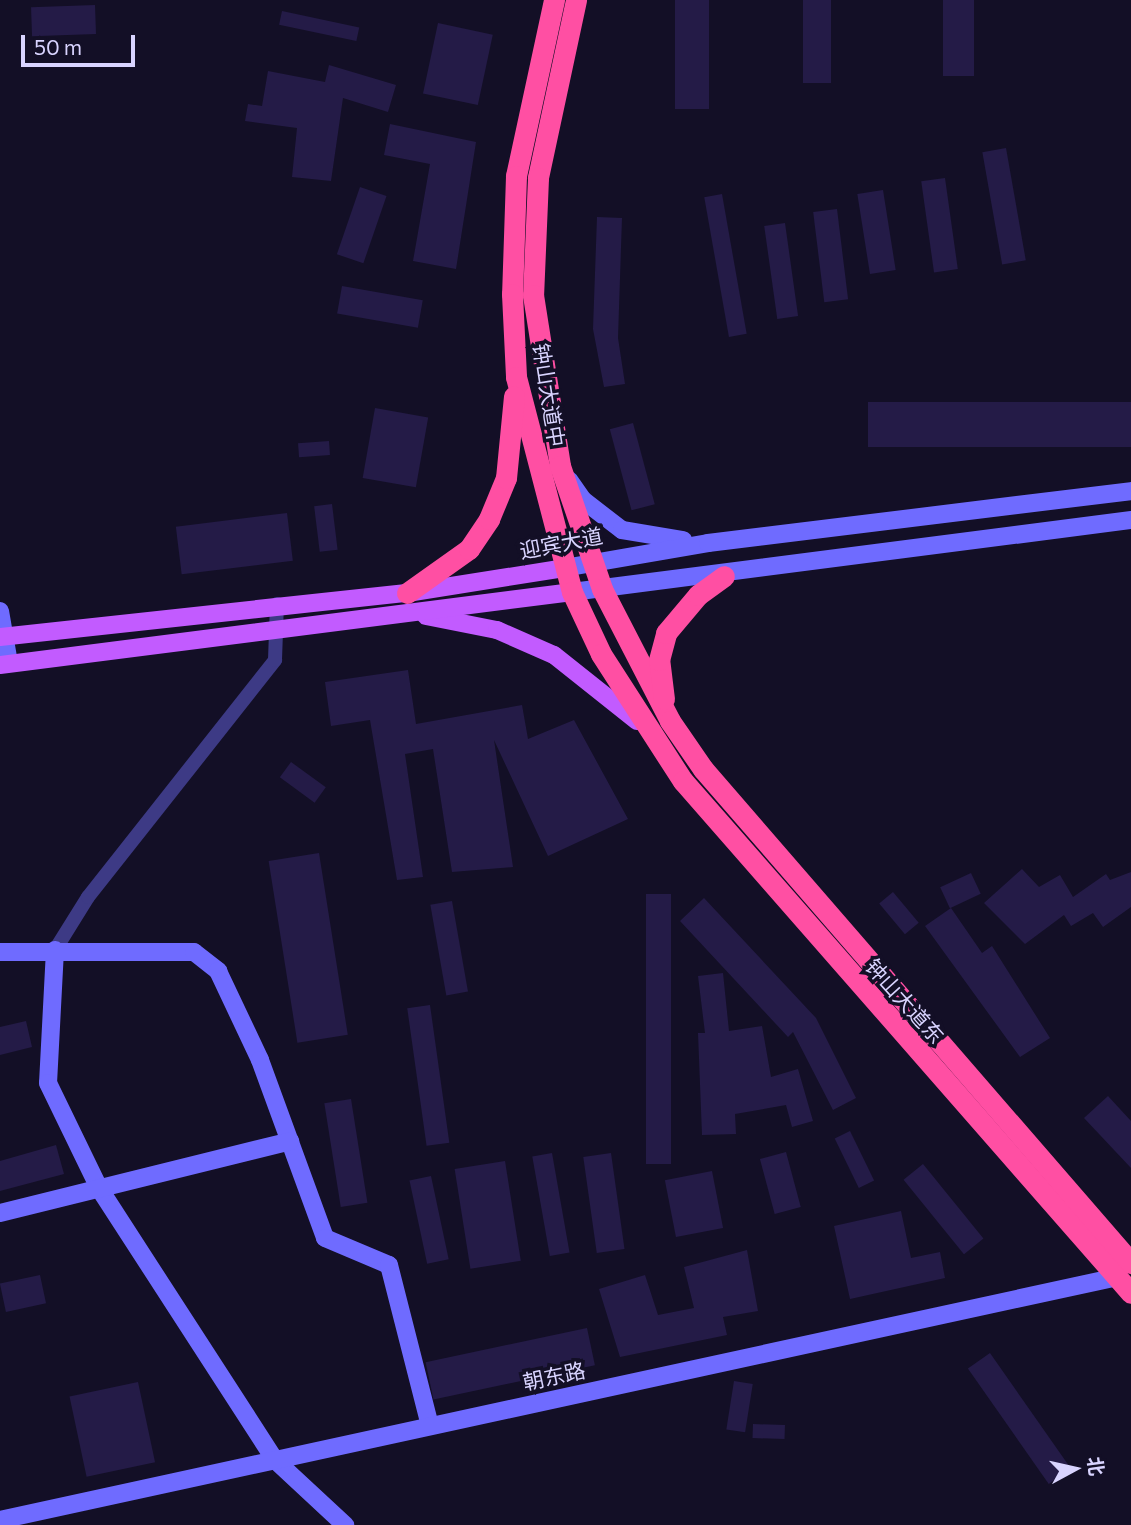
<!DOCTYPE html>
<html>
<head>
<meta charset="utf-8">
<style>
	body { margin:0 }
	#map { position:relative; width:1131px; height:1525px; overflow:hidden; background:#130f26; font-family:Commissioner,"Noto Sans SC",sans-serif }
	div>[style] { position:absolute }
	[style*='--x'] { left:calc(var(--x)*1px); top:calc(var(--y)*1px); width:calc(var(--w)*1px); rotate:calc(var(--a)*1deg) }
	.building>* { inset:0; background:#241b47; transform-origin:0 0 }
	.street>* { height:14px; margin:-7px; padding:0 7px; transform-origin:7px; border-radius:7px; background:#3d3a85 }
	.secondary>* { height:18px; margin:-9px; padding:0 9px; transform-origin:9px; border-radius:9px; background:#6f6bff }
	.primary>* { height:18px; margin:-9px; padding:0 9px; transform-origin:9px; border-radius:9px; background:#c25bff }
	.highway>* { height:21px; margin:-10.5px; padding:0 10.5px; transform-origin:10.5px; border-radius:10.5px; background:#ff4fa3 }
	span { translate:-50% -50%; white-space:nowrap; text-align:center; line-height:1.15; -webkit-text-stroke:7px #130f26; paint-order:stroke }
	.street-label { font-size:21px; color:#d9d4ff }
	.north { position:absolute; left:1040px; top:1434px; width:70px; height:70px; -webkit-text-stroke:5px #130f26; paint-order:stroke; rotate:82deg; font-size:19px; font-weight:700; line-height:28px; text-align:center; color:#d9d4ff }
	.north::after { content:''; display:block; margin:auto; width:24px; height:32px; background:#d9d4ff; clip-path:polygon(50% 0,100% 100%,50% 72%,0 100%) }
	.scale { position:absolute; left:21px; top:35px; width:114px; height:32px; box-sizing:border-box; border:4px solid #d9d4ff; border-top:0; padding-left:9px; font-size:21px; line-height:24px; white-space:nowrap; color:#d9d4ff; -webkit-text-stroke:5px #130f26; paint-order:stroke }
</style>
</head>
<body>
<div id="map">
	<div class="building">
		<i style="left:675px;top:0;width:34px;height:109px"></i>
		<i style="left:803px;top:0;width:28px;height:83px"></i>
		<i style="left:943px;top:0;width:31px;height:76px"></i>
		<i style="left:95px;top:5px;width:29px;height:64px;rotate:88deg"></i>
		<i style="left:282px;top:11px;width:79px;height:14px;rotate:12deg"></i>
		<i style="left:438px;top:23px;width:56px;height:72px;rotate:12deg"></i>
		<i style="clip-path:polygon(329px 65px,396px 85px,388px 112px,343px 98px,331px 181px,292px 177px,297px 128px,245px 121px,248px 104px,262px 106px,268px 71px,325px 82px)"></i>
		<i style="clip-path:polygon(390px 124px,476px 142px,456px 269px,413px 261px,430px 164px,384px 155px)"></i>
		<i style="left:1006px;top:148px;width:114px;height:24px;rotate:80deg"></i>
		<i style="left:945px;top:178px;width:92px;height:24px;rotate:82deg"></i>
		<i style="left:360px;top:187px;width:28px;height:71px;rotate:19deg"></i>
		<i style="left:883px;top:190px;width:81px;height:26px;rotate:81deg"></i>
		<i style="left:722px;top:194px;width:142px;height:18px;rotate:80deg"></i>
		<i style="left:837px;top:209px;width:91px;height:24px;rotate:83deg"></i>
		<i style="clip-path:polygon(597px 217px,622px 218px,618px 338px,625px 384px,604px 387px,593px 329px)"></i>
		<i style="left:785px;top:223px;width:94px;height:21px;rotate:82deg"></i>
		<i style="left:342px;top:286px;width:82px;height:28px;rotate:10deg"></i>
		<i style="left:1131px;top:402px;width:45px;height:263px;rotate:90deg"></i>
		<i style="left:375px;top:408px;width:54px;height:71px;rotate:10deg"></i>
		<i style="left:633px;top:423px;width:84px;height:24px;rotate:75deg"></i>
		<i style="left:329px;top:441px;width:14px;height:31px;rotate:86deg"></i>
		<i style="left:332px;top:504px;width:46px;height:18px;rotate:83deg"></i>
		<i style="left:287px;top:513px;width:48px;height:112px;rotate:83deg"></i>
		<i style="clip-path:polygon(408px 670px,416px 724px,522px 705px,528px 739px,574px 720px,628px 819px,548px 856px,494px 740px,513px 867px,452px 872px,433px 749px,405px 754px,423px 877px,397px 880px,370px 720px,331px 726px,325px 682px)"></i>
		<i style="left:291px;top:762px;width:43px;height:19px;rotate:36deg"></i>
		<i style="left:319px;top:853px;width:184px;height:51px;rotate:81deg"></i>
		<i style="clip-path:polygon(1022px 869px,1039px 887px,1060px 875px,1073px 897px,1106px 874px,1110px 880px,1131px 872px,1131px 907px,1103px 927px,1093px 913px,1071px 926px,1064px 915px,1025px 944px,984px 903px)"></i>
		<i style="left:971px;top:873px;width:23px;height:34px;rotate:65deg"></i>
		<i style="left:893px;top:892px;width:40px;height:18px;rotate:50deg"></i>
		<i style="left:646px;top:894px;width:25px;height:270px"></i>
		<i style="clip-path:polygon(704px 898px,816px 1018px,856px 1098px,833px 1110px,793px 1032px,788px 1037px,680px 921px)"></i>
		<i style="left:452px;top:901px;width:92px;height:22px;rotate:80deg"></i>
		<i style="clip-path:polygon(951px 908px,982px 953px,992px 946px,1050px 1038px,1020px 1057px,925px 926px)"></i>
		<i style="clip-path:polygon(723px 973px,729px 1031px,762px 1026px,771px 1077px,798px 1069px,813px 1121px,792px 1127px,786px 1105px,735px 1114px,736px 1134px,702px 1135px,698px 1033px,705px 1033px,698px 976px)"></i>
		<i style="left:430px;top:1005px;width:139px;height:23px;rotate:82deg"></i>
		<i style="clip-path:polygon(26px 1021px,32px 1047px,0 1055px,0 1027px)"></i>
		<i style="clip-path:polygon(1108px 1096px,1131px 1121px,1131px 1168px,1084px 1118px)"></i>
		<i style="left:351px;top:1099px;width:105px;height:27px;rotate:81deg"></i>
		<i style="left:850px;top:1131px;width:55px;height:17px;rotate:64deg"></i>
		<i style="clip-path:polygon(56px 1145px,64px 1174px,0 1191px,0 1161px)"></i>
		<i style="left:786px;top:1152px;width:57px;height:27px;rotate:75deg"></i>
		<i style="left:552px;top:1153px;width:101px;height:20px;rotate:80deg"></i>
		<i style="left:611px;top:1153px;width:97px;height:28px;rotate:82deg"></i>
		<i style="left:505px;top:1161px;width:101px;height:51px;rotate:81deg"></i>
		<i style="left:923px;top:1164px;width:96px;height:25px;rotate:51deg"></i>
		<i style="left:712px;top:1171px;width:58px;height:48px;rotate:79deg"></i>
		<i style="left:431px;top:1176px;width:85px;height:22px;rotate:78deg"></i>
		<i style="clip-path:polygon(901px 1211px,911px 1258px,940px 1252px,945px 1278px,850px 1299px,834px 1226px)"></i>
		<i style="clip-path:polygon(747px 1250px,758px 1311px,723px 1317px,727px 1335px,620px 1357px,599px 1289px,645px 1275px,658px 1315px,694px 1308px,684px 1267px)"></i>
		<i style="left:40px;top:1275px;width:29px;height:41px;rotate:78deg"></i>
		<i style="left:587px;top:1328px;width:38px;height:165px;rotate:78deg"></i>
		<i style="left:990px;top:1353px;width:141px;height:27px;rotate:55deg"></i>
		<i style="left:734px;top:1381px;width:19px;height:49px;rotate:9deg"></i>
		<i style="left:138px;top:1382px;width:82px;height:70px;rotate:78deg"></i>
		<i style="left:753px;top:1424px;width:32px;height:14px;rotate:2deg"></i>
	</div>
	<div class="street">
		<i style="--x:55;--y:950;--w:62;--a:-58.1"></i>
		<i style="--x:88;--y:897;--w:302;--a:-51.7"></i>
		<i style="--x:275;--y:660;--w:56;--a:-88"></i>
	</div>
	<div class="secondary">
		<i style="--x:569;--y:480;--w:24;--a:55"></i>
		<i style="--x:583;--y:500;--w:49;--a:37.6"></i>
		<i style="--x:622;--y:530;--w:62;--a:9.3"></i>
		<i style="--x:564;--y:568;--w:146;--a:-9.8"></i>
		<i style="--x:708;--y:543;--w:426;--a:-7"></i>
		<i style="--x:572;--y:592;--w:564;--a:-7.34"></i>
		<i style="--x:0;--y:611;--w:53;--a:80.2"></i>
		<i style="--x:55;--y:950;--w:133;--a:93"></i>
		<i style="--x:48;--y:1083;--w:117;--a:64.1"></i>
		<i style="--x:99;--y:1188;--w:324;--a:57.1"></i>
		<i style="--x:275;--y:1460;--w:96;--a:42.9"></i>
		<i style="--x:0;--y:952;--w:194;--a:0"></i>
		<i style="--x:194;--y:952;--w:31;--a:38"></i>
		<i style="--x:218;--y:971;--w:98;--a:64.7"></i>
		<i style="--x:260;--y:1060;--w:189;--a:69.9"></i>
		<i style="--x:325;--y:1238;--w:69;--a:22.9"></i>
		<i style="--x:389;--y:1265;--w:166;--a:75.7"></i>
		<i style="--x:0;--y:1213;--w:299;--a:-13.9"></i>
		<i style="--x:0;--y:1520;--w:1143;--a:-12.27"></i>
	</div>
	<div class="primary">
		<i style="--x:426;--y:616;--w:72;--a:11.2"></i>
		<i style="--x:497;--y:630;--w:62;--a:23.7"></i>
		<i style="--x:554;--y:655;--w:106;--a:38.5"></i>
		<i style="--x:0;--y:637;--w:409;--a:-6.2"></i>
		<i style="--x:407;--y:593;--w:159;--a:-9"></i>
		<i style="--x:0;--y:665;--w:577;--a:-7.27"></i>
	</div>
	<div class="highway">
		<i style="--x:554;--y:0;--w:180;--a:102.2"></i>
		<i style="--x:516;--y:176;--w:118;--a:91.9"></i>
		<i style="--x:512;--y:294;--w:83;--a:87.2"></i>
		<i style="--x:516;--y:377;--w:222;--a:75.4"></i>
		<i style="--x:572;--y:592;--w:68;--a:64.9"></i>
		<i style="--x:601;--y:654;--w:151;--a:57.2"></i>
		<i style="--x:683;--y:781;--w:680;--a:48.81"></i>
		<i style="--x:576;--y:0;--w:182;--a:102.1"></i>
		<i style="--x:538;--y:178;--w:117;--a:92.4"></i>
		<i style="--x:533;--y:295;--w:173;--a:81"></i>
		<i style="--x:560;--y:466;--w:130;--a:71.1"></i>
		<i style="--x:602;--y:589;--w:148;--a:62.7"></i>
		<i style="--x:670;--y:721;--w:58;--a:55.5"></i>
		<i style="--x:703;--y:769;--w:654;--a:49.09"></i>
		<i style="--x:407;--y:593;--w:76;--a:-35.4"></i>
		<i style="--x:469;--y:549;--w:36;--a:-56"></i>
		<i style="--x:489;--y:519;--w:44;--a:-67.5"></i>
		<i style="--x:506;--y:478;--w:82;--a:-84.4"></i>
		<i style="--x:664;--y:699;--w:39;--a:-97"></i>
		<i style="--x:659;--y:660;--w:28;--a:-75"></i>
		<i style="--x:666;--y:633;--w:50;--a:-49.9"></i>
		<i style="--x:698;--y:595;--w:32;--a:-36"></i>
	</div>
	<div class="street-label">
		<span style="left:549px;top:395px;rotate:81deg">钟山大道中</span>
		<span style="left:561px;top:543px;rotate:-11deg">迎宾大道</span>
		<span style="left:905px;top:1001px;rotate:48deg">钟山大道东</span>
		<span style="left:554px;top:1376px;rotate:-12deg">朝东路</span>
	</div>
	<div class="north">北</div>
	<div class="scale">50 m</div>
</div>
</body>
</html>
